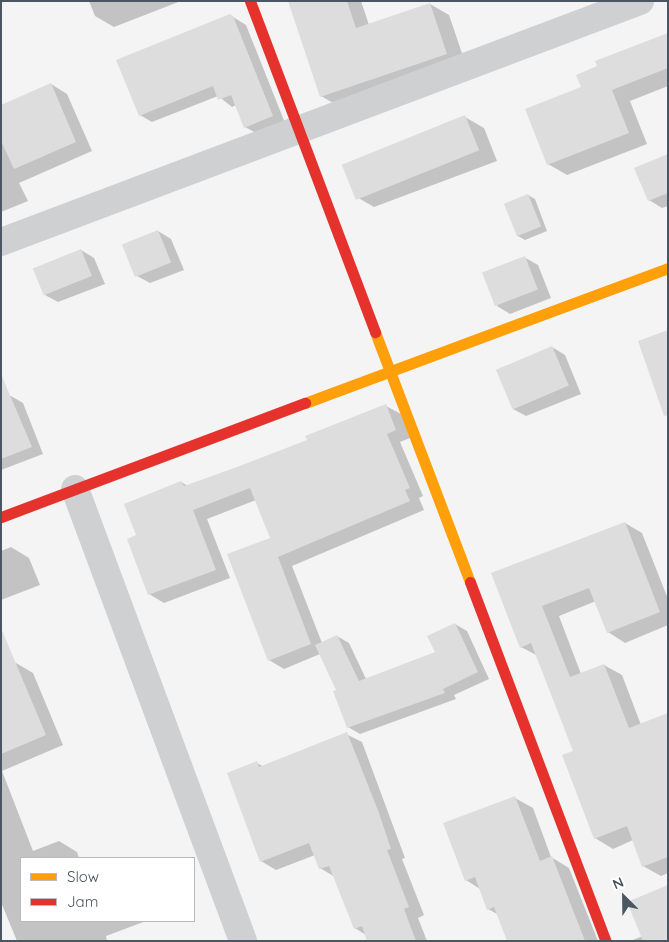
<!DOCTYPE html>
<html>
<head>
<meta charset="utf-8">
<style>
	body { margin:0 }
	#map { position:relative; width:669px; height:942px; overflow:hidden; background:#f4f4f4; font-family:Quicksand,sans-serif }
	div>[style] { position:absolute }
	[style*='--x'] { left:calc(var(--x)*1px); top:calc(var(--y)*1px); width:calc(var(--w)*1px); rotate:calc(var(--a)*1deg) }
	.shadow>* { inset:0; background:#0003 }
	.building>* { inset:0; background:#ddddde; transform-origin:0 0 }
	.street>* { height:28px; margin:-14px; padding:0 14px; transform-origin:14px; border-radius:14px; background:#ced0d2 }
	.slow>* { height:11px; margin:-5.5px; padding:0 5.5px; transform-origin:5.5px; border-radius:5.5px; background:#ff9f0a }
	.jam>* { height:11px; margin:-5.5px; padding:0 5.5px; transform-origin:5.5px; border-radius:5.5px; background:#e5322d }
	span { translate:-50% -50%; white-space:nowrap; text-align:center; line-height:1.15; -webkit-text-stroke:4px #fff; paint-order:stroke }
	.frame { position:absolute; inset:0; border:2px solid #4a5661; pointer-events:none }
	.legend { position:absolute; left:20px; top:857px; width:175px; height:65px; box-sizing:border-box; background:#fff; border:1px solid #b7bbc0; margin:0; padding:6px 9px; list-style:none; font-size:15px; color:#4a5661 }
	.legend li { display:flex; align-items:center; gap:10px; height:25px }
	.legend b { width:25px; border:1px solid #b7bbc0 }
	.north { position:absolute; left:599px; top:872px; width:50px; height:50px; -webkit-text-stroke:4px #fff; paint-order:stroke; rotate:337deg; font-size:14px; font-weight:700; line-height:20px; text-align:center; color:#4a5661 }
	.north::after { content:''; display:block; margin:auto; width:18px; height:22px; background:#4a5661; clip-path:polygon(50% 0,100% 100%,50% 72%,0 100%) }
</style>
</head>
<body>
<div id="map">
	<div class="shadow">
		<i style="clip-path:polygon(89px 1px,181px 1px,114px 27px,95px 16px)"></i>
		<i style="clip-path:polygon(289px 1px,361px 1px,369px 25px,430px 4px,449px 15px,466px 65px,340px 107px,321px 96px)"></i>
		<i style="clip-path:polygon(230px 15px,246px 25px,285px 123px,258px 134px,245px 127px,236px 105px,232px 107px,218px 96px,152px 122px,140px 115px)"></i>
		<i style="clip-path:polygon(668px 34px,668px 86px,630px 101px,647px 144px,567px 175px,548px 164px,583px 88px)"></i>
		<i style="clip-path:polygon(51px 84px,67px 94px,92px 151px,19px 183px,28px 201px,1px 212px,1px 106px)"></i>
		<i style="clip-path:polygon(465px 117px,484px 128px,497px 161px,374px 207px,355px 196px)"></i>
		<i style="clip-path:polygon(668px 155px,668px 206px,662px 208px,649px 200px)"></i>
		<i style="clip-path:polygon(528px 195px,535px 199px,547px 231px,525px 240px,518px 236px)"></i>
		<i style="clip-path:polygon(158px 231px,171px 239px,184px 270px,150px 283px,137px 276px)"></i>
		<i style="clip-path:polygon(81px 250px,94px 258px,105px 284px,58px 302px,45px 295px)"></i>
		<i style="clip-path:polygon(524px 257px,538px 265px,551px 298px,510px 314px,497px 306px)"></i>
		<i style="clip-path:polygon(552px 347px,565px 355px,581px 394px,526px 416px,513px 409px)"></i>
		<i style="clip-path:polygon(11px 396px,23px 403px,43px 454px,1px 470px,1px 400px)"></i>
		<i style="clip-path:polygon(386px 406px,401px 414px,410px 438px,400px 442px,423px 496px,419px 498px,424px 510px,292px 566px,322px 643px,337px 636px,349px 643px,366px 679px,436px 653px,455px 624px,467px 631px,489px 679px,454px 695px,456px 699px,360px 734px,348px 727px,338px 690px,320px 654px,284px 669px,269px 660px,271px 538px,256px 500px,207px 519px,230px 578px,164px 603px,149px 594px,138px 536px,181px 482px,188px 486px,308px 441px)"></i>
		<i style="clip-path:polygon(625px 523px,642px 533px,668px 599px,668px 625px,625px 643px,608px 632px,596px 601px,559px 616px,581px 674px,604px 665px,622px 675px,641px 725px,668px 714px,668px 873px,661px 876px,643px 866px,633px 840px,613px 849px,595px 838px,574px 752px,538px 656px,521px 647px,492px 574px)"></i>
		<i style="clip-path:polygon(11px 547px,29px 558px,40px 585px,1px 600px,1px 551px)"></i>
		<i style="clip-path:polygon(16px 663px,33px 673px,63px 745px,2px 771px,33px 851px,59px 841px,77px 852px,79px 858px,21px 858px,21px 921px,146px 921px,106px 936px,107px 941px,17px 941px,1px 902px,1px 669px)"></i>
		<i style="clip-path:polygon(346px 734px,362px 742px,405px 858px,402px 859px,424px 915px,418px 918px,427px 941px,369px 941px,366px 935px,355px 928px,335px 877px,320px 868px,315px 855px,276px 870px,261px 861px,257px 763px,264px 767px)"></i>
		<i style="clip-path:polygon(515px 798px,533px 808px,551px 857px,569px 868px,598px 941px,508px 941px,499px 915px,488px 909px,480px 889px,466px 880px)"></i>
		<i style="clip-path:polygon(643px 936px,668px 941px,630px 941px)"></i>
	</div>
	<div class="building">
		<i style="clip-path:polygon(288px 1px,347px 1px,356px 28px,430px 3px,447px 54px,320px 97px)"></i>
		<i style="clip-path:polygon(230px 14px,233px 16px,273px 116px,244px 128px,231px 95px,218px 100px,213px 86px,139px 116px,116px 60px)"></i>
		<i style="clip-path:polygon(668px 33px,668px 68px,612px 90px,629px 133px,547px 165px,525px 109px,581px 87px,576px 75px,597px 66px,595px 61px)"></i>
		<i style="clip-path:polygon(51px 83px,76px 142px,14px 169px,1px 141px,1px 105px)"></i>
		<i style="left:465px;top:115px;width:38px;height:133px;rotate:68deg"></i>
		<i style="clip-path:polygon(668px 154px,668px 193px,648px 201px,634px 168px)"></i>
		<i style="left:528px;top:194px;width:35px;height:26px;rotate:68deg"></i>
		<i style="left:158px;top:230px;width:35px;height:39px;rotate:68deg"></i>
		<i style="left:81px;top:249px;width:29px;height:52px;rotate:68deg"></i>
		<i style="left:525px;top:256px;width:36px;height:46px;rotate:69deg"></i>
		<i style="clip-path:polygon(668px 330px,668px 415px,664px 416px,638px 341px)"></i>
		<i style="left:552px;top:346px;width:43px;height:61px;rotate:67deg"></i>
		<i style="clip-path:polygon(1px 374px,32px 447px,1px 459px)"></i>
		<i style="clip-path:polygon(386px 404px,396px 430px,387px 434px,410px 488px,405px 490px,410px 501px,278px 557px,311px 644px,268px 661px,227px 554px,270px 538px,250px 488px,193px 510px,216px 570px,148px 595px,127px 539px,136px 535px,124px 504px,181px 481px,184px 486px,237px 467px,307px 440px,305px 436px)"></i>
		<i style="clip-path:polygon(625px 522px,660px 612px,607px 633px,589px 588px,542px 606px,570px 677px,604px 664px,629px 728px,668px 713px,668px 857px,642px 867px,627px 826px,594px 839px,562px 755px,573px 751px,531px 643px,520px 648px,491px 573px)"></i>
		<i style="clip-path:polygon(455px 623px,478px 672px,443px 689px,445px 693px,347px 728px,333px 691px,336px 690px,315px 645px,337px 635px,359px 681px,435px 652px,427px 636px)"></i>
		<i style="clip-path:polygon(1px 628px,46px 735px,1px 754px)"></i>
		<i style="clip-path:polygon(347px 732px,379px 813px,391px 849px,387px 850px,409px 907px,404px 909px,416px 941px,367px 941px,362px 926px,354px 929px,329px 866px,319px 869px,309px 843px,260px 862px,227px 773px,257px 761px,259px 767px)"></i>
		<i style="clip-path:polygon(515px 796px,540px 861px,552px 856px,585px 941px,507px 941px,494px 907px,487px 910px,475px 877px,465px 881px,443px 823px)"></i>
		<i style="clip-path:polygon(668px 885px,668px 941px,643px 941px,627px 902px)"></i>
	</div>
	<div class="street">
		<i style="--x:1;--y:242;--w:683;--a:-20.66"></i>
		<i style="--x:75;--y:489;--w:482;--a:69.6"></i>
	</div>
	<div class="slow">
		<i style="--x:375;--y:332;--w:267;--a:69.2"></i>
		<i style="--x:305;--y:403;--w:387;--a:-20.4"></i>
	</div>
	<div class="jam">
		<i style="--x:250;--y:1;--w:354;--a:69.3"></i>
		<i style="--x:1;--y:517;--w:325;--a:-20.6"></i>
		<i style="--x:470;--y:582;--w:384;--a:69.3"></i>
	</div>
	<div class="frame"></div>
	<ul class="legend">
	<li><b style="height:6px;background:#ff9f0a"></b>Slow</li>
	<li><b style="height:6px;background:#e5322d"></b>Jam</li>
	</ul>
	<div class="north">N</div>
</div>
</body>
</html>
